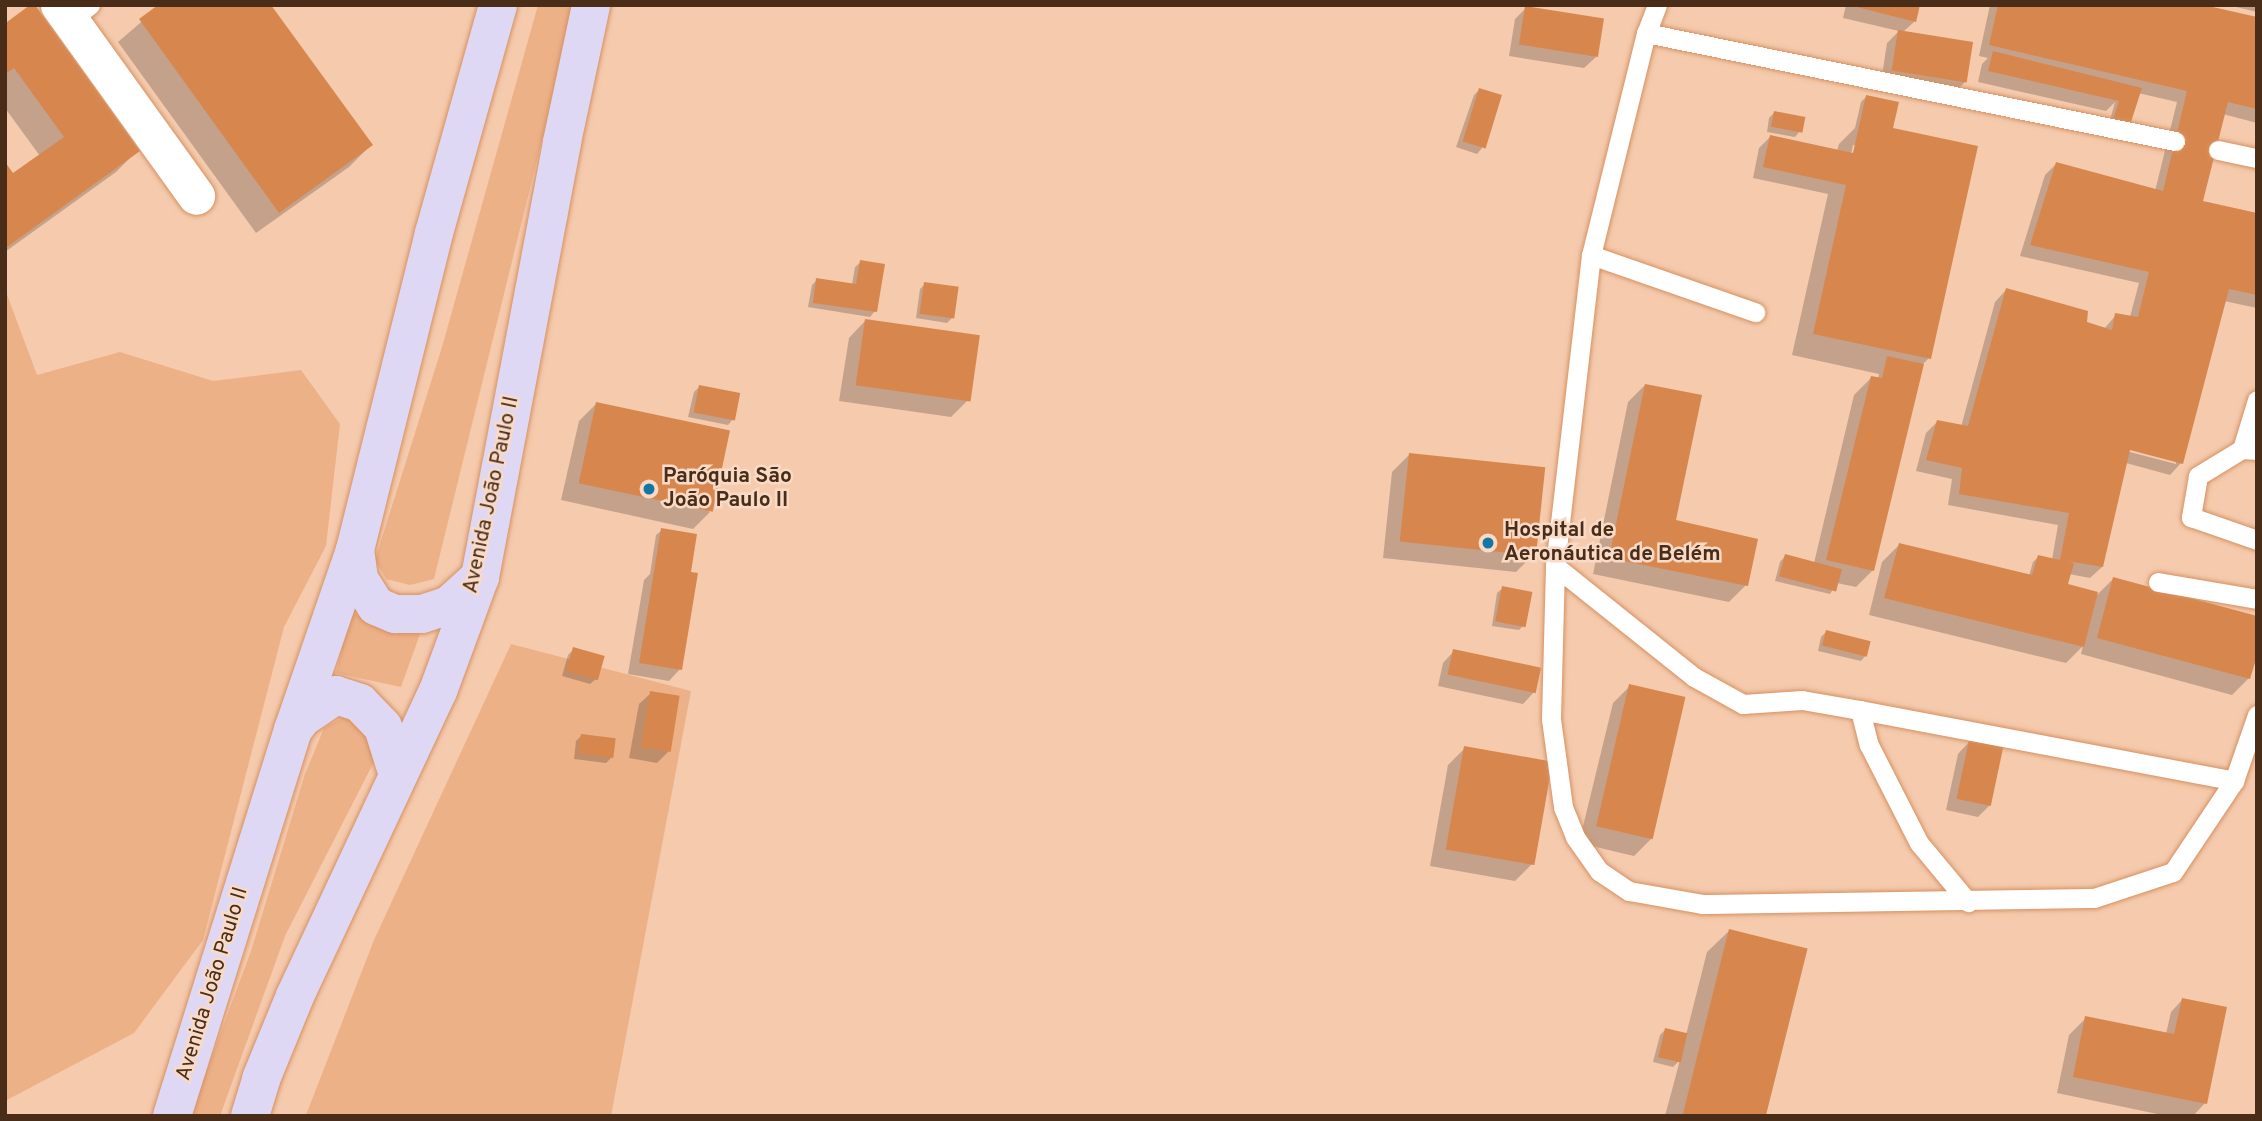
<!DOCTYPE html>
<html>
<head>
<meta charset="utf-8">
<style>
	body { margin:0 }
	#map { position:relative; width:2262px; height:1121px; overflow:hidden; background:#f5caad; font-family:Overpass,sans-serif }
	div>[style] { position:absolute }
	[style*='--x'] { left:calc(var(--x)*1px); top:calc(var(--y)*1px); width:calc(var(--w)*1px); rotate:calc(var(--a)*1deg) }
	.green>* { inset:0; background:#edb188 }
	.shadow>* { inset:0; background:#0003 }
	.building>* { inset:0; background:#d7874e; transform-origin:0 0 }
	.roads { filter:drop-shadow(0 0 2px #d69161) drop-shadow(0 0 2px #d69161) }
	.lane>* { height:19px; margin:-9.5px; padding:0 9.5px; transform-origin:9.5px; border-radius:9.5px; background:#fff }
	.street>* { height:37px; margin:-18.5px; padding:0 18.5px; transform-origin:18.5px; border-radius:18.5px; background:#fff }
	.primary>* { height:38px; margin:-19px; padding:0 19px; transform-origin:19px; border-radius:19px; background:#ded8f4 }
	.dots>* { width:19px; height:19px; translate:-50% -50%; box-sizing:border-box; border:4px solid #f8dac7; border-radius:50% }
	span { translate:-50% -50%; white-space:nowrap; text-align:center; line-height:1.15; -webkit-text-stroke:5px #f8dac7; paint-order:stroke }
	.poi-label { font-size:21px; color:#492d19; font-weight:700 }
	.left { translate:0 -50%; text-align:left }
	.street-label { font-size:21px; color:#492d19 }
	.frame { position:absolute; inset:0; border:7px solid #492d19; pointer-events:none }
</style>
</head>
<body>
<div id="map">
	<div class="green">
		<i style="clip-path:polygon(538px 5px,575px 5px,434px 579px,410px 585px,386px 579px,375px 560px,442px 347px)"></i>
		<i style="clip-path:polygon(5px 289px,37px 375px,120px 352px,213px 381px,301px 370px,340px 424px,326px 546px,284px 627px,203px 940px,134px 1033px,5px 1101px)"></i>
		<i style="clip-path:polygon(351px 613px,420px 634px,401px 687px,336px 673px)"></i>
		<i style="clip-path:polygon(511px 644px,691px 691px,611px 1116px,306px 1115px,374px 940px)"></i>
		<i style="clip-path:polygon(349px 714px,380px 750px,285px 936px,220px 1116px,190px 1116px,251px 951px,305px 774px,324px 728px)"></i>
	</div>
	<div class="shadow">
		<i style="clip-path:polygon(161px 5px,371px 145px,349px 167px,256px 233px,118px 42px)"></i>
		<i style="clip-path:polygon(1846px 5px,1918px 5px,1915px 21px,1903px 32px,1965px 82px,1954px 93px,1881px 82px,1887px 43px,1899px 31px,1843px 18px)"></i>
		<i style="clip-path:polygon(evenodd,1990px 5px,2196px 5px,2257px 19px,2257px 123px,2223px 114px,2201px 203px,2257px 214px,2257px 308px,2224px 301px,2181px 463px,2170px 475px,2126px 463px,2102px 567px,2090px 578px,2069px 574px,2065px 585px,2095px 597px,2113px 579px,2249px 678px,2232px 695px,2081px 654px,2083px 646px,2066px 663px,1869px 615px,1882px 562px,1899px 545px,2029px 576px,2033px 562px,2038px 557px,2052px 560px,2058px 525px,1948px 505px,1952px 479px,1916px 471px,1926px 433px,1937px 422px,1961px 427px,1995px 302px,2006px 290px,2104px 329px,2116px 315px,2130px 317px,2139px 283px,2020px 256px,2045px 175px,2056px 164px,2155px 191px,2177px 102px,2138px 93px,2108px 128px,2115px 102px,2106px 111px,1978px 82px,1982px 64px,1988px 58px,1979px 56px,1990px 5px,2122px 446px,2176px 460px,2176px 464px,2122px 450px,2122px 446px)"></i>
		<i style="clip-path:polygon(2228px 5px,2257px 5px,2257px 12px)"></i>
		<i style="clip-path:polygon(1526px 8px,1596px 57px,1584px 68px,1509px 56px,1515px 19px)"></i>
		<i style="clip-path:polygon(5px 23px,138px 150px,116px 172px,5px 252px,5px 165px,13px 176px,40px 156px,5px 108px)"></i>
		<i style="clip-path:polygon(1479px 90px,1482px 148px,1477px 154px,1456px 147px,1474px 95px)"></i>
		<i style="clip-path:polygon(evenodd,1866px 97px,1891px 129px,1929px 358px,1921px 366px,1873px 570px,1856px 587px,1837px 583px,1830px 594px,1775px 581px,1780px 562px,1785px 556px,1814px 563px,1854px 395px,1871px 378px,1878px 379px,1879px 374px,1792px 355px,1828px 194px,1753px 178px,1759px 148px,1770px 137px,1837px 151px,1839px 144px,1855px 128px,1861px 102px,1866px 97px,1853px 145px,1857px 145px,1854px 155px,1851px 155px,1853px 145px)"></i>
		<i style="clip-path:polygon(1774px 113px,1800px 131px,1795px 137px,1767px 132px,1769px 118px)"></i>
		<i style="clip-path:polygon(861px 262px,875px 311px,870px 317px,808px 307px,812px 285px,817px 280px,852px 285px,855px 267px)"></i>
		<i style="clip-path:polygon(925px 284px,952px 318px,947px 323px,916px 318px,920px 289px)"></i>
		<i style="clip-path:polygon(865px 321px,968px 400px,951px 417px,839px 401px,849px 338px)"></i>
		<i style="clip-path:polygon(1645px 385px,1674px 521px,1746px 585px,1729px 602px,1593px 574px,1628px 402px)"></i>
		<i style="clip-path:polygon(699px 387px,733px 419px,728px 425px,688px 417px,694px 392px)"></i>
		<i style="clip-path:polygon(596px 404px,710px 512px,693px 529px,561px 500px,579px 421px)"></i>
		<i style="clip-path:polygon(1409px 455px,1533px 555px,1516px 572px,1383px 558px,1392px 472px)"></i>
		<i style="clip-path:polygon(662px 530px,689px 571px,680px 669px,669px 681px,628px 674px,644px 580px,650px 574px,656px 535px)"></i>
		<i style="clip-path:polygon(1503px 588px,1524px 625px,1519px 630px,1492px 626px,1497px 593px)"></i>
		<i style="clip-path:polygon(1826px 632px,1866px 655px,1861px 661px,1818px 651px,1821px 637px)"></i>
		<i style="clip-path:polygon(574px 649px,596px 679px,590px 684px,562px 676px,568px 655px)"></i>
		<i style="clip-path:polygon(1454px 651px,1534px 692px,1523px 704px,1438px 686px,1443px 663px)"></i>
		<i style="clip-path:polygon(1630px 686px,1651px 839px,1634px 856px,1579px 843px,1613px 703px)"></i>
		<i style="clip-path:polygon(651px 693px,668px 752px,657px 763px,629px 758px,639px 704px)"></i>
		<i style="clip-path:polygon(582px 735px,611px 758px,606px 763px,574px 759px,576px 741px)"></i>
		<i style="clip-path:polygon(1969px 742px,1989px 806px,1978px 817px,1946px 810px,1958px 754px)"></i>
		<i style="clip-path:polygon(1465px 748px,1532px 864px,1515px 881px,1430px 866px,1448px 765px)"></i>
		<i style="clip-path:polygon(1729px 931px,1763px 1116px,1665px 1116px,1680px 1060px,1673px 1067px,1653px 1062px,1660px 1035px,1665px 1030px,1686px 1035px,1707px 952px)"></i>
		<i style="clip-path:polygon(2182px 1000px,2205px 1103px,2193px 1116px,2167px 1116px,2057px 1093px,2069px 1035px,2086px 1018px,2166px 1034px,2171px 1012px)"></i>
	</div>
	<div class="building">
		<i style="clip-path:polygon(30px 5px,35px 5px,140px 151px,7px 247px,5px 162px,13px 173px,64px 137px,14px 68px,5px 74px,5px 20px,7px 22px)"></i>
		<i style="clip-path:polygon(158px 5px,271px 5px,373px 145px,279px 213px,139px 19px)"></i>
		<i style="clip-path:polygon(1849px 5px,1920px 5px,1916px 22px)"></i>
		<i style="clip-path:polygon(1998px 5px,2204px 5px,2257px 17px,2257px 109px,2228px 102px,2203px 201px,2257px 213px,2257px 295px,2229px 289px,2183px 464px,2130px 450px,2103px 567px,2067px 561px,2074px 563px,2068px 584px,2098px 592px,2084px 647px,1884px 598px,1899px 543px,2032px 575px,2038px 555px,2060px 560px,2069px 513px,1959px 494px,1962px 468px,1926px 460px,1937px 420px,1968px 426px,2006px 288px,2088px 311px,2087px 322px,2112px 330px,2115px 313px,2138px 317px,2149px 272px,2030px 245px,2056px 162px,2163px 191px,2187px 91px,1989px 45px)"></i>
		<i style="left:1525px;top:6px;width:80px;height:39px;rotate:9deg"></i>
		<i style="left:1898px;top:30px;width:76px;height:41px;rotate:9deg"></i>
		<i style="clip-path:polygon(1993px 51px,2142px 88px,2129px 128px,2112px 123px,2119px 101px,1988px 71px)"></i>
		<i style="left:1479px;top:88px;width:24px;height:56px;rotate:17deg"></i>
		<i style="clip-path:polygon(1866px 95px,1899px 102px,1893px 128px,1978px 146px,1931px 359px,1813px 334px,1846px 185px,1763px 167px,1770px 135px,1853px 153px)"></i>
		<i style="left:1774px;top:111px;width:32px;height:16px;rotate:11deg"></i>
		<i style="clip-path:polygon(860px 260px,885px 264px,877px 312px,813px 303px,816px 278px,856px 284px)"></i>
		<i style="left:924px;top:282px;width:35px;height:32px;rotate:8deg"></i>
		<i style="left:865px;top:319px;width:116px;height:67px;rotate:8deg"></i>
		<i style="clip-path:polygon(1887px 356px,1924px 364px,1874px 571px,1826px 560px,1871px 376px,1882px 378px)"></i>
		<i style="clip-path:polygon(1645px 384px,1702px 395px,1676px 520px,1758px 539px,1748px 586px,1609px 558px)"></i>
		<i style="left:699px;top:385px;width:42px;height:28px;rotate:11deg"></i>
		<i style="left:596px;top:402px;width:137px;height:83px;rotate:12deg"></i>
		<i style="left:1409px;top:453px;width:137px;height:89px;rotate:6deg"></i>
		<i style="clip-path:polygon(661px 528px,697px 534px,691px 572px,698px 573px,682px 670px,639px 663px)"></i>
		<i style="left:1785px;top:554px;width:59px;height:23px;rotate:15deg"></i>
		<i style="clip-path:polygon(2113px 577px,2257px 616px,2257px 656px,2250px 679px,2097px 638px)"></i>
		<i style="left:1502px;top:586px;width:31px;height:36px;rotate:11deg"></i>
		<i style="left:1826px;top:630px;width:46px;height:16px;rotate:14deg"></i>
		<i style="left:573px;top:647px;width:33px;height:25px;rotate:16deg"></i>
		<i style="left:1453px;top:649px;width:90px;height:26px;rotate:12deg"></i>
		<i style="left:1629px;top:684px;width:58px;height:146px;rotate:13deg"></i>
		<i style="left:650px;top:691px;width:30px;height:57px;rotate:9deg"></i>
		<i style="left:581px;top:734px;width:35px;height:20px;rotate:7deg"></i>
		<i style="left:1969px;top:740px;width:35px;height:60px;rotate:12deg"></i>
		<i style="left:1464px;top:746px;width:90px;height:105px;rotate:10deg"></i>
		<i style="left:1729px;top:929px;width:81px;height:193px;rotate:14deg"></i>
		<i style="clip-path:polygon(2182px 998px,2227px 1007px,2207px 1104px,2073px 1077px,2085px 1016px,2174px 1034px)"></i>
		<i style="left:1665px;top:1028px;width:23px;height:30px;rotate:13deg"></i>
	</div>
	<div class="roads">
		<div class="lane">
			<i style="--x:1657;--y:5;--w:30;--a:111"></i>
			<i style="--x:1646;--y:33;--w:229;--a:103.9"></i>
			<i style="--x:1591;--y:255;--w:313;--a:96.6"></i>
			<i style="--x:1555;--y:566;--w:153;--a:91.5"></i>
			<i style="--x:1551;--y:719;--w:89;--a:82.2"></i>
			<i style="--x:1563;--y:807;--w:32;--a:68"></i>
			<i style="--x:1575;--y:837;--w:42;--a:54.8"></i>
			<i style="--x:1599;--y:871;--w:36;--a:34"></i>
			<i style="--x:1629;--y:891;--w:74;--a:10.1"></i>
			<i style="--x:1702;--y:904;--w:392;--a:-0.9"></i>
			<i style="--x:2094;--y:898;--w:83;--a:-18.2"></i>
			<i style="--x:2173;--y:872;--w:110;--a:-56.2"></i>
			<i style="--x:2234;--y:781;--w:70;--a:-70.8"></i>
			<i style="--x:70;--y:20;--w:25;--a:-37"></i>
			<i style="--x:1646;--y:33;--w:540;--a:11.54"></i>
			<i style="--x:2218;--y:150;--w:40;--a:12"></i>
			<i style="--x:1591;--y:255;--w:174;--a:19.2"></i>
			<i style="--x:2242;--y:449;--w:51;--a:-73"></i>
			<i style="--x:2257;--y:450;--w:15;--a:-176"></i>
			<i style="--x:2242;--y:449;--w:52;--a:148.5"></i>
			<i style="--x:2198;--y:476;--w:42;--a:99.7"></i>
			<i style="--x:2191;--y:517;--w:70;--a:19.2"></i>
			<i style="--x:1555;--y:566;--w:178;--a:38.6"></i>
			<i style="--x:1694;--y:677;--w:56;--a:28.9"></i>
			<i style="--x:1743;--y:704;--w:59;--a:-3.9"></i>
			<i style="--x:1802;--y:700;--w:59;--a:9.8"></i>
			<i style="--x:1860;--y:710;--w:36;--a:76"></i>
			<i style="--x:1869;--y:745;--w:110;--a:63"></i>
			<i style="--x:1919;--y:843;--w:77;--a:50.3"></i>
			<i style="--x:2158;--y:582;--w:100;--a:9.7"></i>
			<i style="--x:1860;--y:710;--w:381;--a:10.7"></i>
		</div>
		<div class="street">
			<i style="--x:59;--y:5;--w:235;--a:54.3"></i>
		</div>
		<div class="primary">
			<i style="--x:355;--y:550;--w:29;--a:82"></i>
			<i style="--x:359;--y:579;--w:32;--a:58"></i>
			<i style="--x:376;--y:606;--w:21;--a:23"></i>
			<i style="--x:395;--y:614;--w:27;--a:0"></i>
			<i style="--x:422;--y:614;--w:28;--a:-18"></i>
			<i style="--x:449;--y:605;--w:42;--a:-42.1"></i>
			<i style="--x:293;--y:730;--w:15;--a:-53"></i>
			<i style="--x:302;--y:718;--w:41;--a:-34.1"></i>
			<i style="--x:336;--y:695;--w:25;--a:18"></i>
			<i style="--x:360;--y:703;--w:33;--a:46"></i>
			<i style="--x:383;--y:727;--w:50;--a:72.6"></i>
			<i style="--x:172;--y:1116;--w:405;--a:-72.6"></i>
			<i style="--x:293;--y:730;--w:190;--a:-71"></i>
			<i style="--x:355;--y:550;--w:327;--a:-76"></i>
			<i style="--x:434;--y:233;--w:237;--a:-74.3"></i>
			<i style="--x:250;--y:1116;--w:39;--a:-73"></i>
			<i style="--x:261;--y:1079;--w:90;--a:-67.7"></i>
			<i style="--x:295;--y:996;--w:337;--a:-64.9"></i>
			<i style="--x:438;--y:691;--w:121;--a:-69.8"></i>
			<i style="--x:480;--y:577;--w:443;--a:-79.3"></i>
			<i style="--x:562;--y:142;--w:140;--a:-78"></i>
		</div>
	</div>
	<div class="dots">
		<i style="left:649px;top:489px;background:#1477a3"></i>
		<i style="left:1488px;top:543px;background:#1477a3"></i>
	</div>
	<div class="poi-label">
		<span class="left" style="left:663px;top:489px">Paróquia São<br>João Paulo II</span>
		<span class="left" style="left:1504px;top:543px">Hospital de<br>Aeronáutica de Belém</span>
	</div>
	<div class="street-label">
		<span style="left:492px;top:495px;rotate:-78deg">Avenida João Paulo II</span>
		<span style="left:213px;top:984px;rotate:-73deg">Avenida João Paulo II</span>
	</div>
	<div class="frame"></div>
</div>
</body>
</html>
